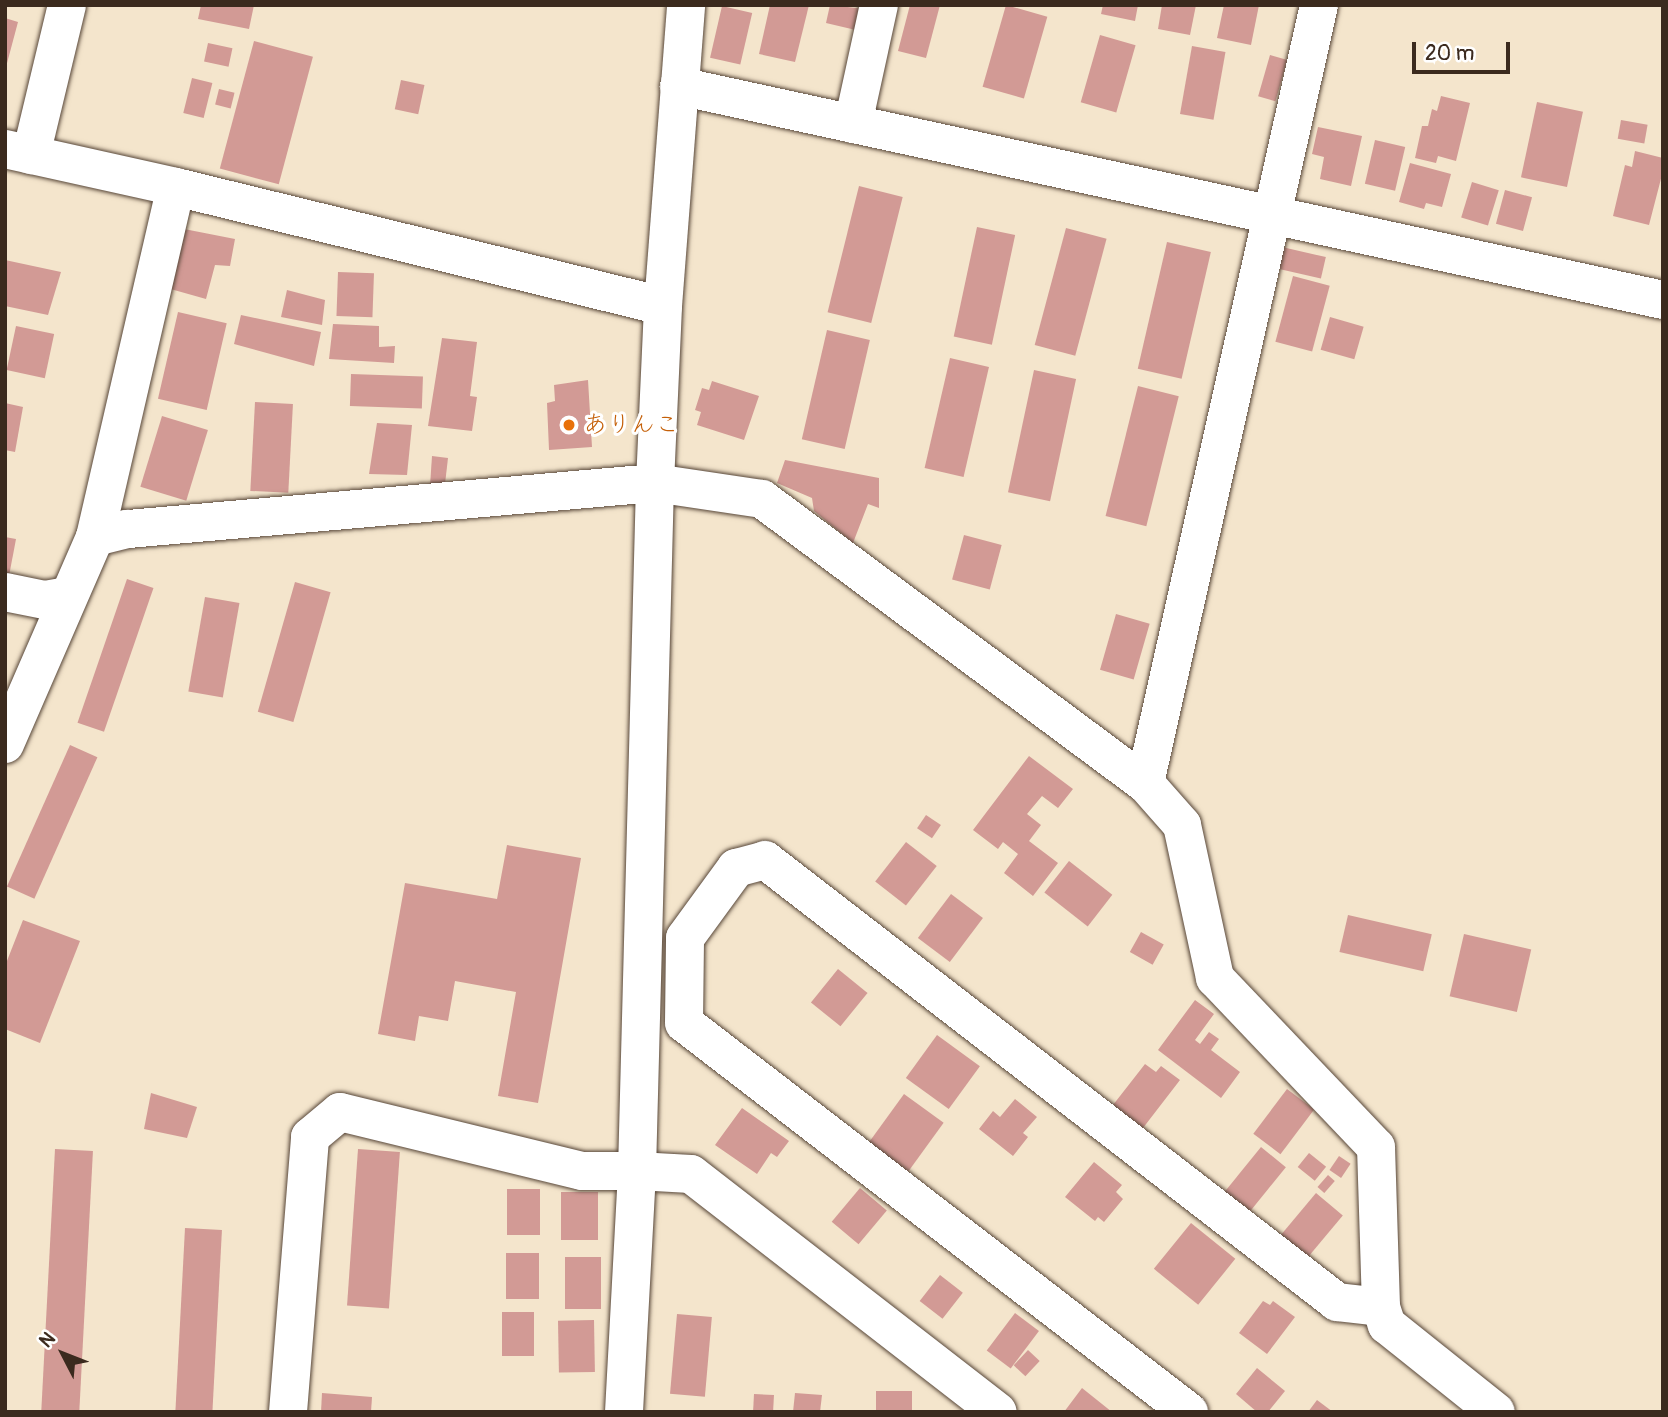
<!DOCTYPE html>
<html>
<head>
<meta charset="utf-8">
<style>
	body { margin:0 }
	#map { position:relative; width:1668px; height:1417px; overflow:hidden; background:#f4e5cc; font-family:Pangolin,"Klee One",sans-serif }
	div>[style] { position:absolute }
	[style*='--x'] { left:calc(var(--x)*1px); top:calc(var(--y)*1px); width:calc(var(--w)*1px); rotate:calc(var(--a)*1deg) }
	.building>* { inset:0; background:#d29a95; transform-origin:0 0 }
	.roads { filter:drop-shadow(0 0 2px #574638) drop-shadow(0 0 2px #574638) }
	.minor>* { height:38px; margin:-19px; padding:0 19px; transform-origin:19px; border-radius:19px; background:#fff }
	.tertiary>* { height:38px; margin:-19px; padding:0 19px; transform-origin:19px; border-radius:19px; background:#fff }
	.dots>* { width:19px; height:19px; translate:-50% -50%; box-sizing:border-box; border:4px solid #fff; border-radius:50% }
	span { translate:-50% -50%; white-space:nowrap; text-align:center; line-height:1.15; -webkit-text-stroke:6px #fff; paint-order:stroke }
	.food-label { font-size:24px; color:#c56008 }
	.left { translate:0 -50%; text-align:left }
	.frame { position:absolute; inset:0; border:7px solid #3b2a1e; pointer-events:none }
	.north { position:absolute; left:28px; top:1319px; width:70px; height:70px; -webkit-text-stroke:5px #fff; paint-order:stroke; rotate:312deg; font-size:19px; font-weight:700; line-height:28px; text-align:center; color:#3b2a1e }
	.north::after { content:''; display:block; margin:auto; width:24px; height:32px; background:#3b2a1e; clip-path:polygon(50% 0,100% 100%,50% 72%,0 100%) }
	.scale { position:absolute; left:1412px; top:42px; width:98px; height:32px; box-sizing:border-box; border:4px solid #3b2a1e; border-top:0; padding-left:9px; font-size:21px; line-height:24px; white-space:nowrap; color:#3b2a1e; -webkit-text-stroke:5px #fff; paint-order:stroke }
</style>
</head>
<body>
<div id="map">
	<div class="building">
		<i style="clip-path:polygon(201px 5px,254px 5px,249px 29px,198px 19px)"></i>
		<i style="clip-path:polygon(770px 5px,809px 5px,795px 62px,759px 54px)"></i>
		<i style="clip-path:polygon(830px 5px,865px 9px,860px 31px,826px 23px)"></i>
		<i style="clip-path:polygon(910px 5px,940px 5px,926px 58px,898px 51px)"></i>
		<i style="left:1006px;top:5px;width:43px;height:85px;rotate:16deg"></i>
		<i style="clip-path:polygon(1103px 5px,1138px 5px,1135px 21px,1101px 14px)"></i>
		<i style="clip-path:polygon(1162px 5px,1196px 5px,1190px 35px,1158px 29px)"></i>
		<i style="clip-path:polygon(1224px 5px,1259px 5px,1251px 45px,1217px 38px)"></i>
		<i style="left:722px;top:6px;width:31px;height:53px;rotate:13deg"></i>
		<i style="clip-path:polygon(5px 18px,18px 22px,6px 67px,5px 67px)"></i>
		<i style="left:1100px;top:35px;width:37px;height:70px;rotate:16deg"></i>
		<i style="left:254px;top:41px;width:61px;height:132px;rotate:15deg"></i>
		<i style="left:208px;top:43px;width:25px;height:19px;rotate:12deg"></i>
		<i style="left:1192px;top:46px;width:34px;height:69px;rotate:10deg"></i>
		<i style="left:1270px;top:55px;width:18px;height:43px;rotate:16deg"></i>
		<i style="left:192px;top:78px;width:21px;height:36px;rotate:14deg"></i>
		<i style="left:401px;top:80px;width:24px;height:30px;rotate:12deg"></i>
		<i style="left:219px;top:89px;width:16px;height:16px;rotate:14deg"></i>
		<i style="clip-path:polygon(1441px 96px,1470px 103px,1456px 161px,1438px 156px,1436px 163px,1415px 158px,1422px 126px,1428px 126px,1432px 109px,1437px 111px)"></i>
		<i style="left:1537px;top:102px;width:47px;height:77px;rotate:12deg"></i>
		<i style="left:1621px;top:120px;width:27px;height:19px;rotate:10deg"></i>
		<i style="clip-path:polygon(1318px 127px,1362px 136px,1351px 186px,1320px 179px,1324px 157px,1312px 154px)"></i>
		<i style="left:1375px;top:140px;width:31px;height:45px;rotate:13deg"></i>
		<i style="clip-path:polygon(1635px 151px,1663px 158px,1663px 171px,1649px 225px,1613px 216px,1625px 165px,1632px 167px)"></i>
		<i style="clip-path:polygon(1410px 163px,1451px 174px,1442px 207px,1426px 203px,1424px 209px,1399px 202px)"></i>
		<i style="left:1472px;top:182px;width:28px;height:37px;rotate:17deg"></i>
		<i style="left:859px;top:186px;width:45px;height:130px;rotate:14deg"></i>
		<i style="left:1505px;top:190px;width:28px;height:35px;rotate:15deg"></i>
		<i style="left:977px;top:227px;width:39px;height:112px;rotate:12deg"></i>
		<i style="clip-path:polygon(179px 228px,235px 239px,230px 266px,215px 265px,206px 299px,167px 288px)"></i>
		<i style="left:1066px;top:228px;width:42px;height:121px;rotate:15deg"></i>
		<i style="left:1167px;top:242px;width:45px;height:130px;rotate:13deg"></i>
		<i style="left:1282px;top:247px;width:45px;height:22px;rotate:13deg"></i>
		<i style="clip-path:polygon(5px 260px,61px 272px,48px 315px,5px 306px)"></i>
		<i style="left:338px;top:272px;width:36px;height:44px;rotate:2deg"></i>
		<i style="left:1293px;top:276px;width:38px;height:68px;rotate:15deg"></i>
		<i style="clip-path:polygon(287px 290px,325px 300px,322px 325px,281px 317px)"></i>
		<i style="left:178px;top:312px;width:50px;height:89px;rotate:13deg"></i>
		<i style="clip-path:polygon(241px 315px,321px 332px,314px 366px,234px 344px)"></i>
		<i style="left:1330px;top:317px;width:35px;height:34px;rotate:16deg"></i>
		<i style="clip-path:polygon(333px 324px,379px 326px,379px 347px,395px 346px,394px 363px,329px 359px)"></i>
		<i style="left:16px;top:326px;width:39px;height:45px;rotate:12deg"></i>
		<i style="left:827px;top:330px;width:44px;height:112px;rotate:13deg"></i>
		<i style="clip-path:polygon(442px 338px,477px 342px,470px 396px,477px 397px,472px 431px,428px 426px)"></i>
		<i style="left:950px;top:358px;width:40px;height:113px;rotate:13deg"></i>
		<i style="left:1034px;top:370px;width:43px;height:125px;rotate:12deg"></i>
		<i style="left:351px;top:374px;width:72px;height:32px;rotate:2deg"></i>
		<i style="clip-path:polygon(588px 380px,592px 447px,549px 450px,547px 403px,555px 401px,554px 385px)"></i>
		<i style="clip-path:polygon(712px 381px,759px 396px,744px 440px,697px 425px,701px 412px,695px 410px,702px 388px,709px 390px)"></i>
		<i style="left:1138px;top:386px;width:42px;height:134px;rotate:14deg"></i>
		<i style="left:255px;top:402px;width:38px;height:89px;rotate:3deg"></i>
		<i style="clip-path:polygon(5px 403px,23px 407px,15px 452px,5px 450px)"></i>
		<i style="left:162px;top:416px;width:48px;height:74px;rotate:17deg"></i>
		<i style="clip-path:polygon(377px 423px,412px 425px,407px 475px,369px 474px)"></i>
		<i style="clip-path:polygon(432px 456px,448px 458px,445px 484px,430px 486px)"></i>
		<i style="clip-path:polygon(785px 460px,879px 478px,879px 508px,868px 504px,853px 543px,814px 511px,812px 498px,777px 483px)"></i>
		<i style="left:964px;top:535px;width:39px;height:46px;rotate:15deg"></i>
		<i style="clip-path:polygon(5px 537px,16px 539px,9px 576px,5px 575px)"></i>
		<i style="left:127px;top:579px;width:28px;height:152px;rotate:19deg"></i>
		<i style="left:295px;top:582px;width:37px;height:135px;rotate:16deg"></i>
		<i style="left:205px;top:597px;width:35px;height:96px;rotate:10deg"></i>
		<i style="left:1116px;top:614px;width:35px;height:58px;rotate:16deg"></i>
		<i style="left:70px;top:745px;width:30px;height:155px;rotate:24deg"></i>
		<i style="clip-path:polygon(1029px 756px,1073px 789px,1058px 808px,1042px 796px,1027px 814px,1041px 825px,1029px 841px,1058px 863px,1033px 896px,1004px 873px,1018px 854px,1003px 842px,998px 849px,973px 830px)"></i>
		<i style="left:926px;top:815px;width:18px;height:16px;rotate:34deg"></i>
		<i style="left:906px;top:842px;width:39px;height:50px;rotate:38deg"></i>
		<i style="clip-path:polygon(507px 845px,581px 858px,538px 1103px,498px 1096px,516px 992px,455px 981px,448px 1021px,419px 1016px,415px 1041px,378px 1034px,405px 883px,497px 899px)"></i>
		<i style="left:1069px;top:861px;width:55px;height:40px;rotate:38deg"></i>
		<i style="left:951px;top:894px;width:40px;height:55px;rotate:37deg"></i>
		<i style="left:1348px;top:915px;width:86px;height:38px;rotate:13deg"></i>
		<i style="clip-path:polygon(23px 920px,80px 941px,40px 1043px,5px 1029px,5px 966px)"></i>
		<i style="left:1141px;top:932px;width:26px;height:23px;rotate:29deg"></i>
		<i style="left:1464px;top:934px;width:69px;height:64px;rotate:13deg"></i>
		<i style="left:838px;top:969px;width:38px;height:43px;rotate:39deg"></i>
		<i style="clip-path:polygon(1195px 1000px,1214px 1014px,1195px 1040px,1200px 1044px,1209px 1032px,1219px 1039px,1211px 1050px,1240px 1072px,1221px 1098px,1158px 1050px)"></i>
		<i style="left:937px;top:1035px;width:53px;height:53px;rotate:36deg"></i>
		<i style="clip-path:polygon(1145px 1064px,1156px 1072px,1161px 1066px,1180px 1080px,1143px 1128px,1113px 1105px)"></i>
		<i style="left:1287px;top:1089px;width:34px;height:56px;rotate:37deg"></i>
		<i style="clip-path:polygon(151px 1093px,197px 1107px,187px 1138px,144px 1129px)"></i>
		<i style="left:904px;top:1094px;width:49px;height:66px;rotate:36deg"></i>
		<i style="clip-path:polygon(1015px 1099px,1037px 1117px,1023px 1133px,1028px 1137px,1013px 1156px,979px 1129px,993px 1111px,1000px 1117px)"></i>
		<i style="clip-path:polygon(742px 1108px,789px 1141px,777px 1157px,771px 1153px,757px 1174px,715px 1145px)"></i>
		<i style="left:1261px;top:1147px;width:32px;height:58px;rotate:39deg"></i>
		<i style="left:55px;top:1149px;width:38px;height:263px;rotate:3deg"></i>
		<i style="left:358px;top:1149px;width:42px;height:157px;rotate:4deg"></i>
		<i style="left:1309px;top:1153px;width:22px;height:18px;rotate:39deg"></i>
		<i style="left:1339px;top:1156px;width:14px;height:17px;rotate:34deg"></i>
		<i style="clip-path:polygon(1094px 1162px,1122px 1185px,1116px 1192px,1123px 1199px,1104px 1222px,1098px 1217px,1095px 1221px,1065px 1197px)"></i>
		<i style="left:1328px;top:1175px;width:9px;height:16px;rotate:41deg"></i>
		<i style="left:860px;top:1188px;width:35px;height:44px;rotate:40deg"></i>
		<i style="left:507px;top:1189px;width:33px;height:46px"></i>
		<i style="left:598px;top:1192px;width:48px;height:37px;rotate:90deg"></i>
		<i style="left:1316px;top:1193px;width:35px;height:55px;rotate:40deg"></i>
		<i style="left:1191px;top:1223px;width:57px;height:59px;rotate:39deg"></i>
		<i style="left:185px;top:1228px;width:37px;height:185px;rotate:3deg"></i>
		<i style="left:506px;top:1253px;width:33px;height:46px"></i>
		<i style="left:565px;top:1257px;width:36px;height:52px"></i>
		<i style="left:940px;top:1275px;width:29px;height:33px;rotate:38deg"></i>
		<i style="clip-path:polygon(1263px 1301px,1270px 1305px,1273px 1301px,1295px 1317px,1267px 1354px,1239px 1333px)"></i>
		<i style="left:534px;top:1312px;width:44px;height:32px;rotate:90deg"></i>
		<i style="left:1015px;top:1313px;width:30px;height:47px;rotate:37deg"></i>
		<i style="left:677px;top:1314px;width:35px;height:80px;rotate:5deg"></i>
		<i style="left:594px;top:1320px;width:52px;height:36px;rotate:89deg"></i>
		<i style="left:1028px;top:1350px;width:16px;height:21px;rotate:43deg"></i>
		<i style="clip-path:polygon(1257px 1368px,1285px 1391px,1268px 1412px,1257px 1412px,1236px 1394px)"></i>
		<i style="clip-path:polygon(1082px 1388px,1112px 1412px,1064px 1412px)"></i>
		<i style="left:912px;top:1391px;width:21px;height:36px;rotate:90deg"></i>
		<i style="clip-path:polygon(322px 1393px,372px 1397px,371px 1412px,321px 1412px)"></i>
		<i style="clip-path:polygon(795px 1393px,822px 1395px,820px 1412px,793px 1412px)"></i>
		<i style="left:754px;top:1394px;width:20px;height:18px;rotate:3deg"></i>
		<i style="clip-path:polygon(1317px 1400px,1333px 1412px,1308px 1412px)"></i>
	</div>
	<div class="roads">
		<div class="minor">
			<i style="--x:853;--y:124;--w:122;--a:-77.7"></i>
			<i style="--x:655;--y:483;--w:108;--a:8.5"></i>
			<i style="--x:762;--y:499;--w:477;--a:36.6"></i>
			<i style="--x:1145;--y:783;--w:56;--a:48.6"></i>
			<i style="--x:1182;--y:825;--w:157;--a:77.8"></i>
			<i style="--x:1215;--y:978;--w:233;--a:46.4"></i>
			<i style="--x:1376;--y:1147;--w:160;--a:88.2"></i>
			<i style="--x:1381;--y:1307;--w:19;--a:72"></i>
			<i style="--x:1387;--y:1325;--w:139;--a:38.6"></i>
			<i style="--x:1145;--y:783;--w:797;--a:-77.39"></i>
			<i style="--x:288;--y:1412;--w:276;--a:-85.4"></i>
			<i style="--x:310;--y:1137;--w:39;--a:-40"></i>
			<i style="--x:340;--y:1112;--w:249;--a:13.7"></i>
			<i style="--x:582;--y:1171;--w:55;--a:0"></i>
			<i style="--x:1189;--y:1412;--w:637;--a:-142.39"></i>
			<i style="--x:684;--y:1023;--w:85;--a:-89.3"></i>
			<i style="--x:685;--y:938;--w:87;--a:-53.9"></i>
			<i style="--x:736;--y:868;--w:30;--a:-15"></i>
			<i style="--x:765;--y:860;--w:723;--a:37.69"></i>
			<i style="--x:1337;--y:1302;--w:44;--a:6.5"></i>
		</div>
		<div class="tertiary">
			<i style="--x:679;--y:86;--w:1007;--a:12.27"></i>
			<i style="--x:5;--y:149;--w:175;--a:12.5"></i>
			<i style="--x:176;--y:187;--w:501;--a:13.73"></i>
			<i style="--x:31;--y:155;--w:154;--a:-76.5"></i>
			<i style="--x:95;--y:537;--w:359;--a:-77"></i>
			<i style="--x:5;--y:592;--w:41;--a:11.3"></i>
			<i style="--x:45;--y:600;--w:23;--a:-10"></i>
			<i style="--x:5;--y:744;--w:226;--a:-66.5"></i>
			<i style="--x:95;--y:537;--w:34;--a:-14"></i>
			<i style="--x:128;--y:529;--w:529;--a:-4.99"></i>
			<i style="--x:637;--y:1171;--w:54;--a:3.2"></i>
			<i style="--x:691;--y:1174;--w:388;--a:37.8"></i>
			<i style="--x:624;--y:1412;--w:241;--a:-86.9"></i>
			<i style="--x:637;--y:1171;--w:688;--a:-88.5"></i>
			<i style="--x:655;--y:483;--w:177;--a:-87.4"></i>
			<i style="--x:663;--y:306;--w:302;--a:-85.6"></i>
		</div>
	</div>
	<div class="dots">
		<i style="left:569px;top:425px;background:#e8710a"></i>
	</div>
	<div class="food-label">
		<span class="left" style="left:583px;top:425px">ありんこ</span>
	</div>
	<div class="frame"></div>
	<div class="north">N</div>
	<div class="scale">20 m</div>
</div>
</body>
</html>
